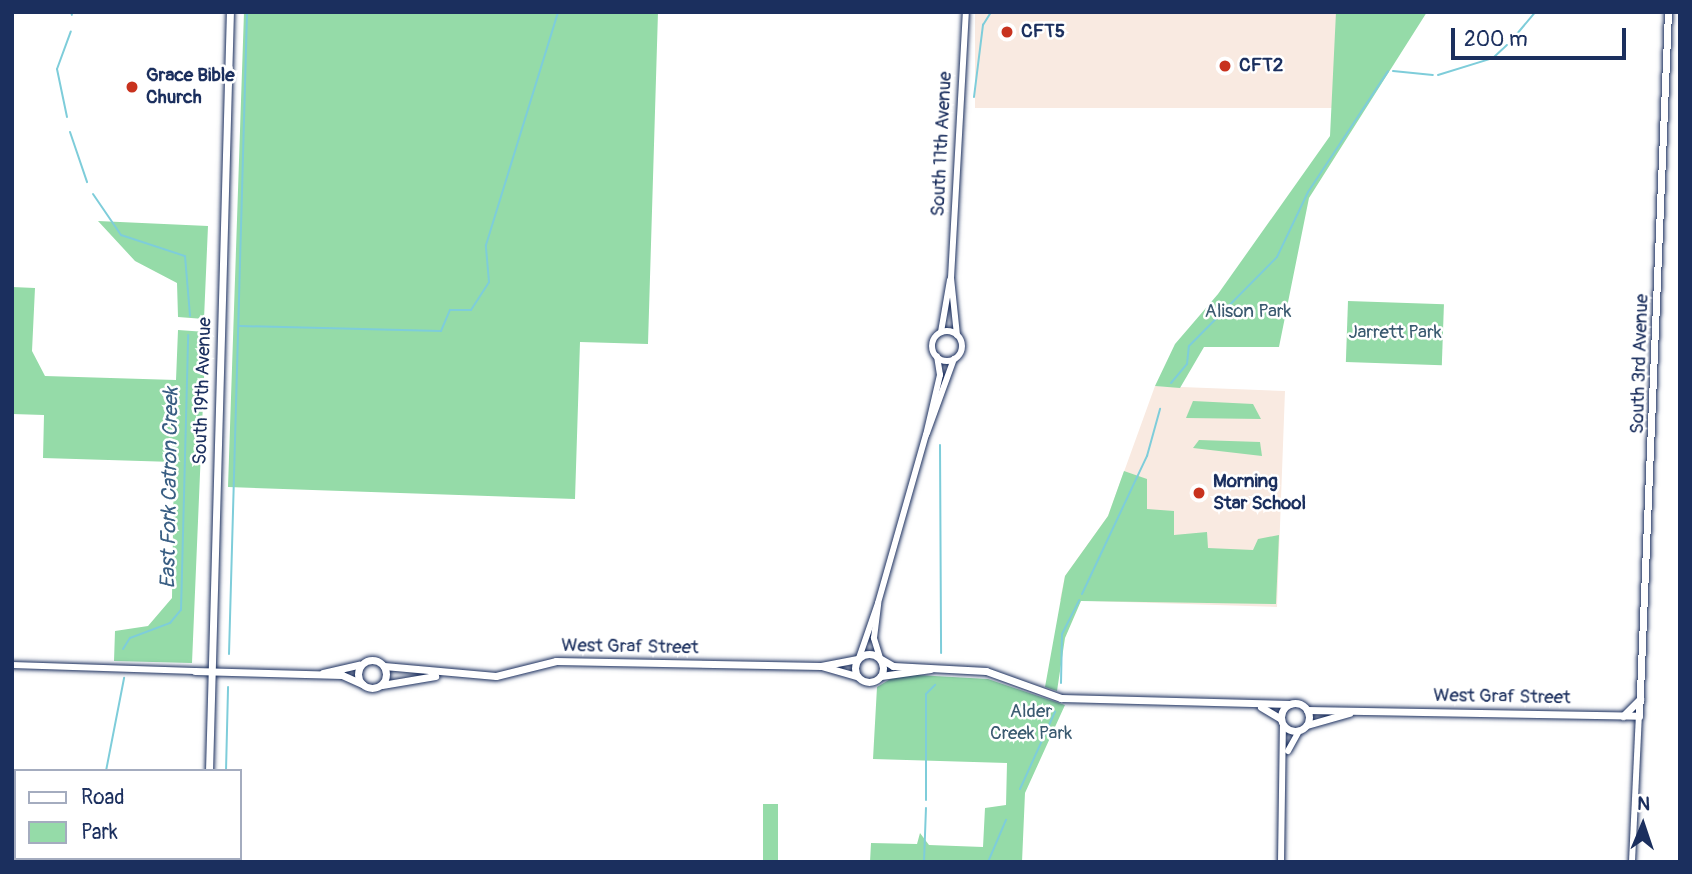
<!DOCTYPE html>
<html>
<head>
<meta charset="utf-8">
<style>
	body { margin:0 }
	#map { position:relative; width:1692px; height:874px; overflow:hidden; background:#fff; font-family:Pangolin,sans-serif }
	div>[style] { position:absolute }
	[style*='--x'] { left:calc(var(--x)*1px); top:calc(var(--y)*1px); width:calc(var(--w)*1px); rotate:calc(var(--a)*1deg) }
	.built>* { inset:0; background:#f9eae1; transform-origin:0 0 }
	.green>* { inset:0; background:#95dba8; transform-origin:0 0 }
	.stream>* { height:2px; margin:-1px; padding:0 1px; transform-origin:1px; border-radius:1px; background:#7ecdda }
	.roads { filter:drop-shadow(0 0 2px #1b2f5e) drop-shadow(0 0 2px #1b2f5e) }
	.tertiary>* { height:6px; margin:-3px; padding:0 3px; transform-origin:3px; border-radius:3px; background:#fff }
	.tertiary>.ring { margin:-3px; padding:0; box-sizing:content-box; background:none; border:6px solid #fff; border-radius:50% }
	.secondary>* { height:7px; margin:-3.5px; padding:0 3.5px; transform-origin:3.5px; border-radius:3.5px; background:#fff }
	.secondary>.ring { margin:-3.5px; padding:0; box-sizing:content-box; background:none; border:7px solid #fff; border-radius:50% }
	.dots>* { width:19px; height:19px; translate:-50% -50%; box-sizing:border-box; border:4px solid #fff; border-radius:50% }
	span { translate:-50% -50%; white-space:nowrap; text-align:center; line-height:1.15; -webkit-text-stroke:5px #fff; paint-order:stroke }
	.poi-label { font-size:19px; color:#1b2f5e; font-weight:700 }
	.left { translate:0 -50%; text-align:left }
	.street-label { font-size:19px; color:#1b2f5e }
	.park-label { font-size:19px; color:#3a5a70 }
	.water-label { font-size:21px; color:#395e83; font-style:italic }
	.frame { position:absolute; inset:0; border:14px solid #1b2f5e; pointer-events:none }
	.legend { position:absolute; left:14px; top:769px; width:228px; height:91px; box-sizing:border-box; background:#fff; border:2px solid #a4acbf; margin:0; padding:9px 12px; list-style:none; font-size:21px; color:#1b2f5e }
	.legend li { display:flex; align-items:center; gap:14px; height:35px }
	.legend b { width:35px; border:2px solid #a4acbf }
	.north { position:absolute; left:1608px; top:790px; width:70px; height:70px; -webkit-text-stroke:5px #fff; paint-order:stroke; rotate:2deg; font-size:19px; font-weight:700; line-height:28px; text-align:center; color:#1b2f5e }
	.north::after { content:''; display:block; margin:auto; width:24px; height:32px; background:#1b2f5e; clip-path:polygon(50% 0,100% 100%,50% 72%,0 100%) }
	.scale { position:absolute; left:1451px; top:28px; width:175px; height:32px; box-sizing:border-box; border:4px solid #1b2f5e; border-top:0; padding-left:9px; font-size:21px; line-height:24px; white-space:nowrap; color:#1b2f5e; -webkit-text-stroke:5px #fff; paint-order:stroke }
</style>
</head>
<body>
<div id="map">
	<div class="built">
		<i style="left:975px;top:12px;width:361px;height:96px"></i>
		<i style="clip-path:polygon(1155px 386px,1285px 391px,1277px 607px,1060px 600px,1065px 576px,1108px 516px)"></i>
	</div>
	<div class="green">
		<i style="clip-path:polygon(244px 12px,658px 12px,648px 344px,580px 342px,575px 499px,228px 487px)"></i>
		<i style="clip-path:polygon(1336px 12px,1427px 12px,1309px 198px,1279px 347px,1204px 347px,1180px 388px,1155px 386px,1175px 344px,1218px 294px,1330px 136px)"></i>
		<i style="clip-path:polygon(98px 221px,208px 226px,204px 319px,178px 317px,177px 283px,135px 261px)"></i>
		<i style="clip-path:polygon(12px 287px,35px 288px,32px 351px,45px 376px,176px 380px,178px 330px,206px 332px,192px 663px,114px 661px,115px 631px,148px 626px,172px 598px,174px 462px,43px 458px,44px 415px,12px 414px)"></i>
		<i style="left:1348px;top:301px;width:96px;height:61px;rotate:2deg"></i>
		<i style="clip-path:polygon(1193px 401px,1253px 404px,1261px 419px,1186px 418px)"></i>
		<i style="clip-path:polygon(1199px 440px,1260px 442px,1262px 456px,1193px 448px)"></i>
		<i style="clip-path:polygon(1124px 471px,1147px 479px,1147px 509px,1174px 511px,1174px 535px,1207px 532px,1208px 548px,1253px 550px,1258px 539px,1279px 535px,1276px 604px,1081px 601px,1065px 638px,1057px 691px,1045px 687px,1065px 576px,1108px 516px)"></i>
		<i style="clip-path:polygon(899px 674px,988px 679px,1065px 705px,1025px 793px,1022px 862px,870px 862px,871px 843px,917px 844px,920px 833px,929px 845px,983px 847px,985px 808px,1006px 805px,1007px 763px,873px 759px,877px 687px)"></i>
		<i style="left:763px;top:804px;width:15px;height:58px"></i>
	</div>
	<div class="stream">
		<i style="--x:71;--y:12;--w:3;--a:72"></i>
		<i style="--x:1511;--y:41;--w:38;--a:-50"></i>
		<i style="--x:1393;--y:71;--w:40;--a:5.7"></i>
		<i style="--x:1438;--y:75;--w:58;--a:-17.2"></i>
		<i style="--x:1493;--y:58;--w:19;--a:-43"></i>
		<i style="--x:974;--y:97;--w:73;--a:-82.9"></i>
		<i style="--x:983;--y:25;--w:15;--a:-58"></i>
		<i style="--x:67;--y:117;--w:49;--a:-101.8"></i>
		<i style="--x:57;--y:69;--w:40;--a:-69.8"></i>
		<i style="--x:70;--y:132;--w:53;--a:71.2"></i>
		<i style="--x:93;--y:194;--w:50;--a:55.7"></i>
		<i style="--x:121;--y:235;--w:67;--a:18.2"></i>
		<i style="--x:185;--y:256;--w:60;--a:85.2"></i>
		<i style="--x:240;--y:326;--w:201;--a:1.4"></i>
		<i style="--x:441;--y:331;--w:23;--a:-67"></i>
		<i style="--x:450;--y:310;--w:21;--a:0"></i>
		<i style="--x:471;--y:310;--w:33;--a:-57"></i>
		<i style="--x:489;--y:282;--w:37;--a:-95"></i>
		<i style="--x:486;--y:245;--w:244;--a:-72.8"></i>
		<i style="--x:1171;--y:383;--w:25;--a:-50"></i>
		<i style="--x:1187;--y:364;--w:18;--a:-84"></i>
		<i style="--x:1189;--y:346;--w:125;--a:-45.3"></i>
		<i style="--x:1277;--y:257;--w:72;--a:-64.5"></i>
		<i style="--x:1308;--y:192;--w:145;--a:-56.5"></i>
		<i style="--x:940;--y:445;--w:208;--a:89.7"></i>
		<i style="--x:1082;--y:594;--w:153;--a:-64.8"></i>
		<i style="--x:1147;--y:456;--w:49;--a:-74.5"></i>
		<i style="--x:123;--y:649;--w:13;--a:-58"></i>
		<i style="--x:130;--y:638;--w:43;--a:-20.6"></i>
		<i style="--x:170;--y:623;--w:17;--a:-50"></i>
		<i style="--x:181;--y:610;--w:275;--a:-88.5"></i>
		<i style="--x:229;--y:654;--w:642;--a:-88.39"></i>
		<i style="--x:1061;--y:683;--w:49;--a:-88.8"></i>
		<i style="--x:1062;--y:634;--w:38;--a:-63"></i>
		<i style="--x:106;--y:771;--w:95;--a:-79"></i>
		<i style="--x:226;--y:771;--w:84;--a:-88.6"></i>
		<i style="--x:1020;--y:789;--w:85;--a:-65.6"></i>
		<i style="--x:926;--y:800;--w:106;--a:-90"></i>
		<i style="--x:926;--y:694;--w:13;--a:-45"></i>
		<i style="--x:114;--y:858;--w:4;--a:90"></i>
		<i style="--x:224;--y:862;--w:4;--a:-90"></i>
		<i style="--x:924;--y:862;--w:54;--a:-87.9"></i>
		<i style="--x:988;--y:862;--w:46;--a:-66.8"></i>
	</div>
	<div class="roads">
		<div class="tertiary">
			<i class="ring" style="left:932px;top:331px;width:24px;height:24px"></i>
			<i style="--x:941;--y:332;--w:53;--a:-80.2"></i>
			<i style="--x:957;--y:335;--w:57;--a:-96"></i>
			<i style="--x:951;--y:278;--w:266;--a:-86.8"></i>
			<i style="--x:927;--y:433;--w:79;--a:-70"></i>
			<i style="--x:859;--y:658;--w:58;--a:-70.9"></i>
			<i style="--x:880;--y:658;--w:21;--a:-107"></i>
			<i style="--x:874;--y:638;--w:35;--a:-83"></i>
			<i style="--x:878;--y:603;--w:175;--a:-74.1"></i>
			<i style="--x:926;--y:435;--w:62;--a:-76.9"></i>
			<i style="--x:940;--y:375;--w:19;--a:-99"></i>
			<i style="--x:12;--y:665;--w:183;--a:1.9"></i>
			<i style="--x:1288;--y:751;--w:23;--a:-61"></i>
			<i style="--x:1281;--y:862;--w:136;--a:-89.2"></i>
			<i style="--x:1632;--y:862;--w:146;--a:-87.3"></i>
		</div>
		<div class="secondary">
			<i class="ring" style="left:855px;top:654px;width:21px;height:21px"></i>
			<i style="--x:881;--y:659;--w:14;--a:30"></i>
			<i style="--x:893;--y:666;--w:93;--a:3.1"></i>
			<i style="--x:986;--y:671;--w:80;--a:19.8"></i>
			<i style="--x:1061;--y:698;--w:229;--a:1.5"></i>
			<i class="ring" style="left:358px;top:660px;width:21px;height:21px"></i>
			<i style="--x:384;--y:666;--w:112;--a:5.1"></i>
			<i style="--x:496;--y:676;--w:62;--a:-14"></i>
			<i style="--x:556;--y:661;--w:265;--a:1.1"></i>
			<i style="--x:821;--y:666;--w:37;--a:16"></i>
			<i style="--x:821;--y:666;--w:37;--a:-11"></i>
			<i style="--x:195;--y:671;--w:147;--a:1.6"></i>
			<i style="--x:342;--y:675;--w:22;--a:24"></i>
			<i style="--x:323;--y:673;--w:37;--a:-13"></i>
			<i style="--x:881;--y:676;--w:50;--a:-8"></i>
			<i style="--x:382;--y:685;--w:54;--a:-9.6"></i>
			<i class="ring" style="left:1281px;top:703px;width:21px;height:21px"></i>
			<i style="--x:1261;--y:707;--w:23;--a:31"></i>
			<i style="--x:1307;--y:710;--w:332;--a:1"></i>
			<i style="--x:1639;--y:716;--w:705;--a:-87.64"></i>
			<i style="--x:1623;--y:716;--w:24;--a:-45"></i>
			<i style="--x:1307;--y:725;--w:44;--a:-15.9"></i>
			<i style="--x:209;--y:771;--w:759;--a:-88.42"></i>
			<i style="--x:207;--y:862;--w:4;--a:-90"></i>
		</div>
	</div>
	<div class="dots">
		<i style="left:1007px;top:32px;background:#c8321e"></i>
		<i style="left:1225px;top:66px;background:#c8321e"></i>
		<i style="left:132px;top:87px;background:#c8321e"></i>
		<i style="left:1199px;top:493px;background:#c8321e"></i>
	</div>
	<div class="poi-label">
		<span class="left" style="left:1021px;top:32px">CFT5</span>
		<span class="left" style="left:1239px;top:66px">CFT2</span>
		<span class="left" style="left:146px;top:87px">Grace Bible<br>Church</span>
		<span class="left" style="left:1213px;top:493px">Morning<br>Star School</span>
	</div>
	<div class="street-label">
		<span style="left:942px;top:144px;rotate:-87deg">South 11th Avenue</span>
		<span style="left:1640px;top:364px;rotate:-88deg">South 3rd Avenue</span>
		<span style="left:203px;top:391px;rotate:-88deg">South 19th Avenue</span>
		<span style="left:630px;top:647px;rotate:1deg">West Graf Street</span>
		<span style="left:1502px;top:697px;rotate:1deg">West Graf Street</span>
	</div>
	<div class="park-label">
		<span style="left:1248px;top:312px">Alison Park</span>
		<span style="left:1395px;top:333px">Jarrett Park</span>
		<span style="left:1031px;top:723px">Alder<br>Creek Park</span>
	</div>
	<div class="water-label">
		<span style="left:170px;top:488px;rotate:-89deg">East Fork Catron Creek</span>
	</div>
	<div class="frame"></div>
	<ul class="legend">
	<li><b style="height:9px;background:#fff"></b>Road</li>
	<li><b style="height:19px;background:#95dba8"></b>Park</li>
	</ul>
	<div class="north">N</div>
	<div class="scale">200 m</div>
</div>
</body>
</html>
